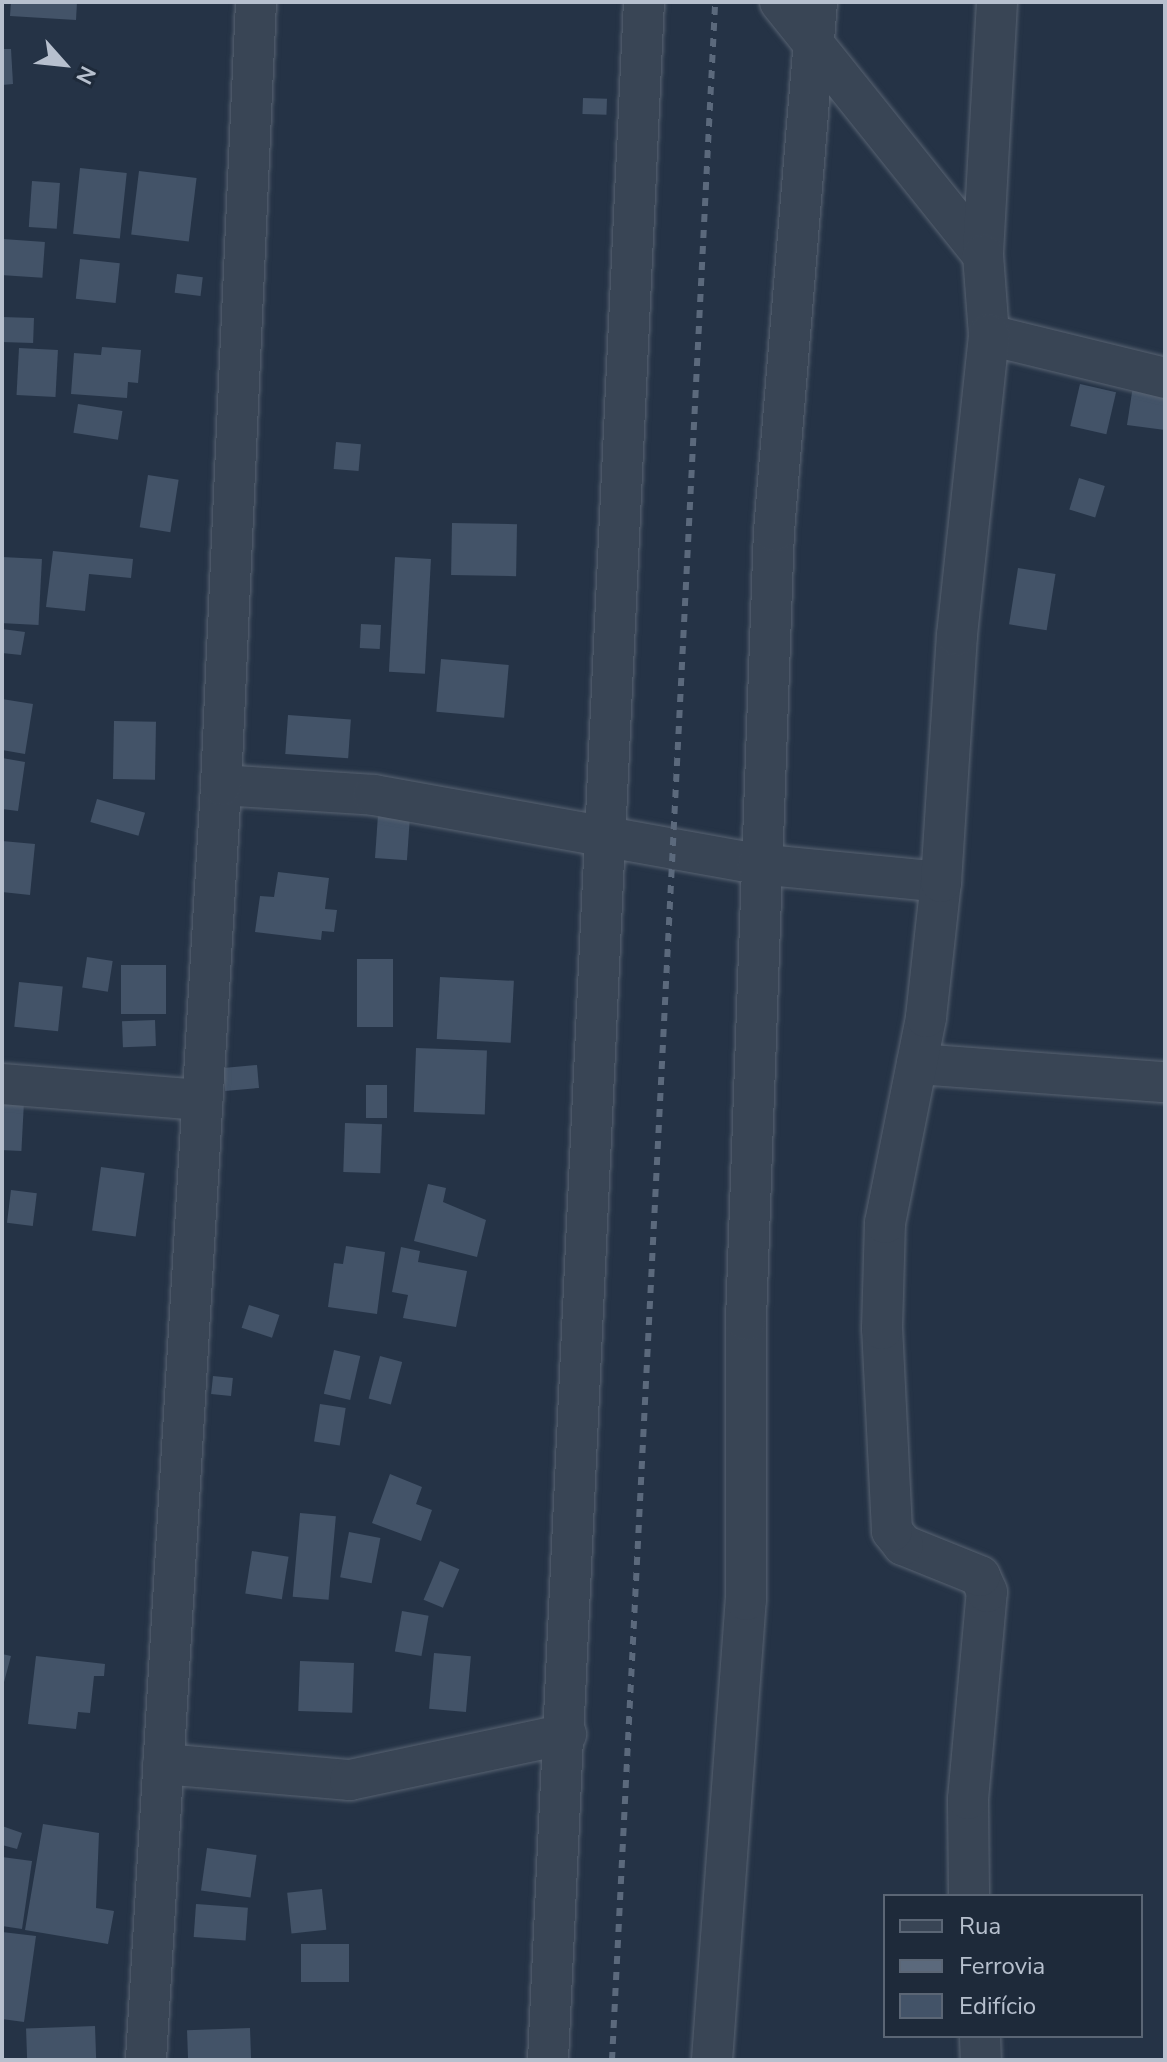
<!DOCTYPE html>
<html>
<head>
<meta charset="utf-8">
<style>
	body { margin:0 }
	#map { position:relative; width:1167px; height:2062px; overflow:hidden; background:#253346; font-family:"Nunito Sans",sans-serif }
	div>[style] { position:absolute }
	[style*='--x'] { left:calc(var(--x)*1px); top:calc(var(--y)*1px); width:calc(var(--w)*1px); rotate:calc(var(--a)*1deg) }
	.building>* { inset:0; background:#435368; transform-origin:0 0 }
	.roads { filter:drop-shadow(0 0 2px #586372) drop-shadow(0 0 2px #586372) }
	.minor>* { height:40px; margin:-20px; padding:0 20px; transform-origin:20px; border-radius:20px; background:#394555 }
	.rail>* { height:6px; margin-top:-3px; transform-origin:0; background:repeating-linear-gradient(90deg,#5b697c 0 8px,transparent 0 16px) }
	span { translate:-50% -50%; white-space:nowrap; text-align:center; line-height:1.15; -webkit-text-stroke:7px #1e2a3a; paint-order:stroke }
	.frame { position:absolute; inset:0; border:4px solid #b7c0ce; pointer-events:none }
	.legend { position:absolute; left:883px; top:1894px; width:260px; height:144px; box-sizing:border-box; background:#1e2a3a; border:2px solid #5b6675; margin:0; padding:10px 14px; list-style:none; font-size:24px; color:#b7c0ce }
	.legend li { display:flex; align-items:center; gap:16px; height:40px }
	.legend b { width:40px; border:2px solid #5b6675 }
	.north { position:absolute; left:24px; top:24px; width:80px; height:80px; -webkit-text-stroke:6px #1e2a3a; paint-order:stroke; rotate:117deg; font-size:22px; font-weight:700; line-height:32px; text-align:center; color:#b7c0ce }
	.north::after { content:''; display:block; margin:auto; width:28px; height:36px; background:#b7c0ce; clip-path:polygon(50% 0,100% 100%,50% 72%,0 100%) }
</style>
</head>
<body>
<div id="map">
	<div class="building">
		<i style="clip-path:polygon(11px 2px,77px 2px,76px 20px,10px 16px)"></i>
		<i style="clip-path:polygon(2px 49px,11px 49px,13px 84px,2px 85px)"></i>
		<i style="left:583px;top:98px;width:24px;height:16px;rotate:2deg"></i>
		<i style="left:80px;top:168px;width:47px;height:66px;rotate:6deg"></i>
		<i style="left:139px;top:171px;width:58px;height:64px;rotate:7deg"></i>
		<i style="left:32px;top:181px;width:28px;height:46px;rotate:4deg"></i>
		<i style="left:3px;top:239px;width:42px;height:36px;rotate:4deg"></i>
		<i style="left:80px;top:259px;width:40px;height:40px;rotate:6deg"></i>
		<i style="left:177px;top:274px;width:26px;height:19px;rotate:7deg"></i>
		<i style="left:2px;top:317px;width:32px;height:25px;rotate:2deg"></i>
		<i style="clip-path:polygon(102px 347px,141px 350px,138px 383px,128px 382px,127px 398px,71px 394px,74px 353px,101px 355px)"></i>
		<i style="left:19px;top:348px;width:39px;height:47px;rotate:3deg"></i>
		<i style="left:1080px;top:384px;width:37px;height:43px;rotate:13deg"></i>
		<i style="clip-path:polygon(1133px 386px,1165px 391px,1165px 430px,1127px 425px)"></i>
		<i style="left:78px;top:404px;width:45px;height:29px;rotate:9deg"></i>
		<i style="left:336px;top:442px;width:25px;height:27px;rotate:5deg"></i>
		<i style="left:148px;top:475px;width:31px;height:53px;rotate:9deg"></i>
		<i style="left:1079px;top:478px;width:27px;height:33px;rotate:17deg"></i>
		<i style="left:452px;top:523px;width:65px;height:52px;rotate:1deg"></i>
		<i style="clip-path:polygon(53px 551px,133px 559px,131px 578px,89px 574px,85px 611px,46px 607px)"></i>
		<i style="left:2px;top:557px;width:40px;height:66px;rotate:3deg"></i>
		<i style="left:395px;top:557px;width:36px;height:115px;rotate:3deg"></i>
		<i style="left:1018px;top:568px;width:38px;height:57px;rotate:9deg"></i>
		<i style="left:361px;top:624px;width:20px;height:24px;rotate:3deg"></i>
		<i style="clip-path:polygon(2px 629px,25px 632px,21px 655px,2px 653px)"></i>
		<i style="left:441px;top:659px;width:68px;height:53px;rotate:5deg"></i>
		<i style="clip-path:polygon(2px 699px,33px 704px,25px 754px,2px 750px)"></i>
		<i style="left:288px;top:715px;width:63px;height:39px;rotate:4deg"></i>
		<i style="left:114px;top:721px;width:42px;height:58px;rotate:1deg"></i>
		<i style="clip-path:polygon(2px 758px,25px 762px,18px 811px,2px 809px)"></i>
		<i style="left:97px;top:799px;width:50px;height:24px;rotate:16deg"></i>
		<i style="left:378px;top:815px;width:32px;height:43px;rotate:4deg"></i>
		<i style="clip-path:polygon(2px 841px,35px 844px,30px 895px,2px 892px)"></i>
		<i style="clip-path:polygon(278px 872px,329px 878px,325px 909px,337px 910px,334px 932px,322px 931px,321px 940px,255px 932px,260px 896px,274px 897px)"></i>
		<i style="left:87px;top:957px;width:26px;height:31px;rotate:9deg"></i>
		<i style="left:357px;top:959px;width:36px;height:68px"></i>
		<i style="left:121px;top:965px;width:45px;height:49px"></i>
		<i style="left:440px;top:977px;width:74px;height:62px;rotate:3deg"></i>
		<i style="left:19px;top:982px;width:44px;height:45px;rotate:6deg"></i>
		<i style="left:155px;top:1020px;width:26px;height:33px;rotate:88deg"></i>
		<i style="left:416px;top:1048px;width:71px;height:64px;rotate:2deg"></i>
		<i style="left:257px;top:1065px;width:23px;height:34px;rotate:85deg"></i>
		<i style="left:366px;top:1085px;width:21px;height:33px"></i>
		<i style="left:2px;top:1101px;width:22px;height:49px;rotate:3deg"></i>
		<i style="left:345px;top:1123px;width:37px;height:49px;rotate:2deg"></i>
		<i style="left:101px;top:1167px;width:44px;height:64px;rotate:8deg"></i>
		<i style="clip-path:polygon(428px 1184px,446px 1188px,443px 1202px,486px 1220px,477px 1257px,414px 1241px)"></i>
		<i style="left:11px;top:1190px;width:26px;height:33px;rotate:7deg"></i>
		<i style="clip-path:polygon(346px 1246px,385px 1252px,377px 1314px,328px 1307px,334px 1263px,343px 1264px)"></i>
		<i style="clip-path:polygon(401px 1247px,420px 1251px,418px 1262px,467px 1271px,456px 1327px,403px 1318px,408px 1295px,392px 1292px)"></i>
		<i style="left:249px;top:1305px;width:32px;height:24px;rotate:18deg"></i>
		<i style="left:334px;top:1350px;width:27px;height:45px;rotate:13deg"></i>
		<i style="left:380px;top:1356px;width:23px;height:44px;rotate:15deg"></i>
		<i style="left:213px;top:1376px;width:20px;height:18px;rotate:6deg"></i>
		<i style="left:320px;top:1404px;width:26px;height:38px;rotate:9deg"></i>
		<i style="clip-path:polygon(390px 1474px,422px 1487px,416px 1504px,432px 1510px,421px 1541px,372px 1523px)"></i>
		<i style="left:300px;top:1513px;width:36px;height:84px;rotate:5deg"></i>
		<i style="left:349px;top:1532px;width:32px;height:46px;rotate:11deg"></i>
		<i style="left:252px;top:1551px;width:37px;height:43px;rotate:9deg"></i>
		<i style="left:440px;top:1561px;width:21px;height:42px;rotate:23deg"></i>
		<i style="left:402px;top:1611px;width:27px;height:41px;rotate:10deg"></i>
		<i style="left:434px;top:1653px;width:37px;height:56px;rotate:5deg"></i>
		<i style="clip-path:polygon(2px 1654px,11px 1656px,3px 1686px,2px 1686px)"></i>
		<i style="clip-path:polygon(36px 1656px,105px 1664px,104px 1676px,94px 1676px,90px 1713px,78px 1712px,76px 1729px,28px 1724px)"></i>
		<i style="left:300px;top:1661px;width:54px;height:50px;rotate:2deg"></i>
		<i style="clip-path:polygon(43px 1824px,99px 1833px,96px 1908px,114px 1911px,108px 1944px,25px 1930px)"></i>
		<i style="clip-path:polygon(2px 1826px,22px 1833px,17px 1849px,2px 1845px)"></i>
		<i style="left:207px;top:1848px;width:50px;height:43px;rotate:8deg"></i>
		<i style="clip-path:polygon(2px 1857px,32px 1861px,22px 1929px,2px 1926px)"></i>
		<i style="left:322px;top:1889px;width:41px;height:35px;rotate:84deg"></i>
		<i style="left:196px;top:1904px;width:52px;height:33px;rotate:4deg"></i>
		<i style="clip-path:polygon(2px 1932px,36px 1936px,24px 2022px,2px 2019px)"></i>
		<i style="left:349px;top:1944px;width:38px;height:48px;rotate:90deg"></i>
		<i style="left:95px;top:2026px;width:34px;height:69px;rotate:88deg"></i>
		<i style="left:250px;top:2028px;width:32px;height:63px;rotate:88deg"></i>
	</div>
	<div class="roads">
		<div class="minor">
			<i style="--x:780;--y:2;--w:324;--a:51.3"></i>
			<i style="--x:997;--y:2;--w:253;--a:93.2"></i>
			<i style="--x:983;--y:255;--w:80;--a:85.7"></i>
			<i style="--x:989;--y:335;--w:181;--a:13.7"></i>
			<i style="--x:221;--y:785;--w:153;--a:3.7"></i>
			<i style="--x:374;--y:795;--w:390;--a:10.2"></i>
			<i style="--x:758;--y:864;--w:184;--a:5.6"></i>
			<i style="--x:917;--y:1064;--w:249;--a:4.2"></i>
			<i style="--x:2;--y:1084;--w:201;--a:4.6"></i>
			<i style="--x:163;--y:1764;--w:188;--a:4.9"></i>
			<i style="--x:350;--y:1780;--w:221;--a:-12"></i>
			<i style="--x:969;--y:1896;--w:97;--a:-90.6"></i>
			<i style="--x:968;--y:1799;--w:208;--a:-84.8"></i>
			<i style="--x:987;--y:1592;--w:17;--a:-114"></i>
			<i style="--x:980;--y:1576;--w:83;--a:-158.1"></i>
			<i style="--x:903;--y:1545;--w:18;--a:-128"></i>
			<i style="--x:892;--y:1531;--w:202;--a:-92.8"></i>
			<i style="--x:882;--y:1329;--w:106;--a:-88.4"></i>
			<i style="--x:885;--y:1223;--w:210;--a:-78.7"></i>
			<i style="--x:926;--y:1017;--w:136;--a:-83.7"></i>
			<i style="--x:941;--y:882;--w:248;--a:-86.3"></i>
			<i style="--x:957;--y:635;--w:302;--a:-83.9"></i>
			<i style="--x:980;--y:2036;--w:24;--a:88"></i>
			<i style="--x:146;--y:2060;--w:1277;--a:-86.63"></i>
			<i style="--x:221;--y:785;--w:784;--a:-87.44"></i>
			<i style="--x:548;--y:2060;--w:2060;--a:-87.33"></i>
			<i style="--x:712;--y:2060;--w:461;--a:-85.8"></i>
			<i style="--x:746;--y:1600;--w:280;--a:-90"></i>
			<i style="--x:746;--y:1320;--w:789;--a:-87.97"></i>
			<i style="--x:774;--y:531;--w:531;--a:-85.35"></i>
		</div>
	</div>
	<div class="rail">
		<i style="--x:612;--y:2060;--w:2061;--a:-87.13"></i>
	</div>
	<div class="frame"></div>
	<ul class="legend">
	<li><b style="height:10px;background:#394555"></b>Rua</li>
	<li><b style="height:10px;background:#5b697c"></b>Ferrovia</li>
	<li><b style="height:22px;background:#435368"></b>Edifício</li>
	</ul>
	<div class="north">N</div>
</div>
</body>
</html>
